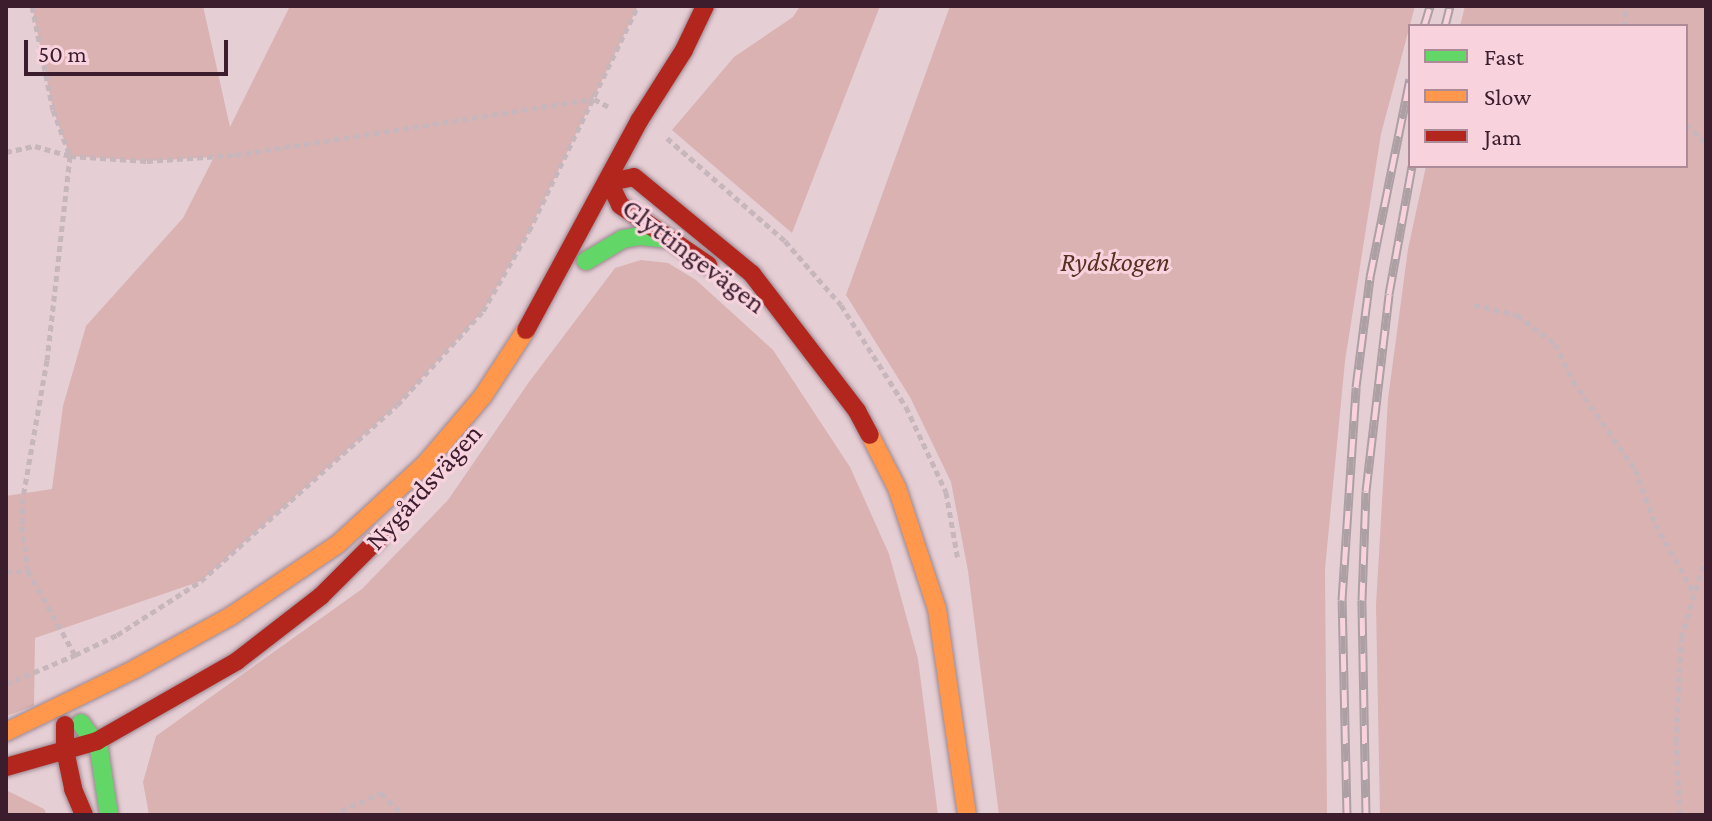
<!DOCTYPE html>
<html>
<head>
<meta charset="utf-8">
<style>
	body { margin:0 }
	#map { position:relative; width:1712px; height:821px; overflow:hidden; background:#e6ced5; font-family:"Crimson Pro",serif }
	div>[style] { position:absolute }
	[style*='--x'] { left:calc(var(--x)*1px); top:calc(var(--y)*1px); width:calc(var(--w)*1px); rotate:calc(var(--a)*1deg) }
	.green>* { inset:0; background:#dab2b2 }
	.path>* { height:5px; margin-top:-2.5px; transform-origin:0; background:repeating-linear-gradient(90deg,#c7b6bc 0 6px,transparent 0 10px) }
	.roads { filter:drop-shadow(0 0 2px #9b868f) drop-shadow(0 0 2px #9b868f) }
	.fast>* { height:18px; margin:-9px; padding:0 9px; transform-origin:9px; border-radius:9px; background:#63d668 }
	.slow>* { height:18px; margin:-9px; padding:0 9px; transform-origin:9px; border-radius:9px; background:#ff974d }
	.jam>* { height:18px; margin:-9px; padding:0 9px; transform-origin:9px; border-radius:9px; background:#b3261e }
	.rail>* { height:9px; margin-top:-4.5px; transform-origin:0; background:repeating-linear-gradient(90deg,#f8d3de 0 18px,#ada0a5 0 36px); box-sizing:border-box; border-block:2px solid #ada0a5 }
	span { translate:-50% -50%; white-space:nowrap; text-align:center; line-height:1.15; -webkit-text-stroke:6px #f8d3de; paint-order:stroke }
	.street-label { font-size:28px; color:#3b1d2d }
	.park-label { font-size:28px; color:#592f22; font-style:italic }
	.frame { position:absolute; inset:0; border:8px solid #3b1d2d; pointer-events:none }
	.legend { position:absolute; left:1408px; top:24px; width:280px; height:144px; box-sizing:border-box; background:#f8d3de; border:2px solid #ac8a97; margin:0; padding:10px 14px; list-style:none; font-size:24px; color:#3b1d2d }
	.legend li { display:flex; align-items:center; gap:16px; height:40px }
	.legend b { width:40px; border:2px solid #ac8a97 }
	.scale { position:absolute; left:24px; top:40px; width:204px; height:36px; box-sizing:border-box; border:4px solid #3b1d2d; border-top:0; padding-left:10px; font-size:24px; line-height:28px; white-space:nowrap; color:#3b1d2d; -webkit-text-stroke:6px #f8d3de; paint-order:stroke }
</style>
</head>
<body>
<div id="map">
	<div class="green">
		<i style="clip-path:polygon(32px 6px,203px 6px,230px 127px,290px 6px,638px 6px,529px 231px,483px 311px,397px 405px,201px 581px,35px 638px,34px 706px,6px 716px,6px 496px,52px 489px,63px 406px,86px 326px,183px 218px,214px 157px,147px 161px,70px 156px,53px 110px)"></i>
		<i style="clip-path:polygon(800px 6px,880px 6px,792px 233px,672px 130px,734px 57px,793px 17px)"></i>
		<i style="clip-path:polygon(950px 6px,1415px 6px,1381px 134px,1345px 361px,1325px 569px,1327px 815px,999px 815px,968px 571px,951px 482px,910px 397px,846px 295px)"></i>
		<i style="clip-path:polygon(1465px 6px,1706px 6px,1706px 815px,1380px 815px,1376px 605px,1388px 399px,1408px 249px,1426px 166px,1686px 166px,1686px 26px,1460px 26px)"></i>
		<i style="clip-path:polygon(641px 260px,668px 263px,696px 280px,773px 350px,850px 467px,889px 554px,918px 659px,938px 815px,149px 815px,143px 782px,156px 736px,362px 589px,448px 500px,529px 382px,615px 268px)"></i>
		<i style="clip-path:polygon(6px 790px,44px 809px,47px 815px,6px 815px)"></i>
	</div>
	<div class="path">
		<i style="--x:32;--y:6;--w:106;--a:78.6"></i>
		<i style="--x:53;--y:110;--w:49;--a:69.7"></i>
		<i style="--x:70;--y:156;--w:205;--a:96.4"></i>
		<i style="--x:47;--y:360;--w:140;--a:99.9"></i>
		<i style="--x:23;--y:498;--w:28;--a:92"></i>
		<i style="--x:22;--y:526;--w:45;--a:82.4"></i>
		<i style="--x:28;--y:571;--w:96;--a:60.8"></i>
		<i style="--x:75;--y:655;--w:47;--a:-25.5"></i>
		<i style="--x:117;--y:635;--w:100;--a:-32.7"></i>
		<i style="--x:201;--y:581;--w:263;--a:-41.9"></i>
		<i style="--x:397;--y:405;--w:127;--a:-47.5"></i>
		<i style="--x:483;--y:311;--w:92;--a:-60.1"></i>
		<i style="--x:529;--y:231;--w:250;--a:-64.2"></i>
		<i style="--x:1625;--y:26;--w:20;--a:-90"></i>
		<i style="--x:1686;--y:124;--w:28;--a:44"></i>
		<i style="--x:667;--y:138;--w:157;--a:41.1"></i>
		<i style="--x:785;--y:241;--w:85;--a:48.8"></i>
		<i style="--x:841;--y:305;--w:121;--a:57.5"></i>
		<i style="--x:906;--y:407;--w:94;--a:64.8"></i>
		<i style="--x:946;--y:492;--w:69;--a:80"></i>
		<i style="--x:6;--y:152;--w:30;--a:-12"></i>
		<i style="--x:35;--y:146;--w:36;--a:16"></i>
		<i style="--x:70;--y:156;--w:77;--a:3.7"></i>
		<i style="--x:147;--y:161;--w:88;--a:-3.9"></i>
		<i style="--x:235;--y:155;--w:363;--a:-8.9"></i>
		<i style="--x:594;--y:99;--w:17;--a:28"></i>
		<i style="--x:1474;--y:305;--w:44;--a:13.1"></i>
		<i style="--x:1517;--y:315;--w:48;--a:37.3"></i>
		<i style="--x:1555;--y:344;--w:41;--a:64.1"></i>
		<i style="--x:1573;--y:381;--w:108;--a:54.8"></i>
		<i style="--x:1635;--y:469;--w:59;--a:70"></i>
		<i style="--x:1655;--y:524;--w:77;--a:60.4"></i>
		<i style="--x:6;--y:572;--w:22;--a:-3"></i>
		<i style="--x:6;--y:684;--w:75;--a:-22.8"></i>
		<i style="--x:332;--y:815;--w:54;--a:-24.2"></i>
		<i style="--x:381;--y:793;--w:31;--a:45"></i>
		<i style="--x:1680;--y:815;--w:73;--a:-93.1"></i>
		<i style="--x:1676;--y:742;--w:104;--a:-87.2"></i>
		<i style="--x:1681;--y:638;--w:86;--a:-73"></i>
	</div>
	<div class="roads">
		<div class="fast">
			<i style="--x:586;--y:261;--w:43;--a:-30.7"></i>
			<i style="--x:623;--y:239;--w:17;--a:-10"></i>
			<i style="--x:640;--y:236;--w:29;--a:6"></i>
			<i style="--x:81;--y:723;--w:32;--a:55"></i>
			<i style="--x:99;--y:749;--w:67;--a:81.4"></i>
		</div>
		<div class="slow">
			<i style="--x:870;--y:435;--w:59;--a:63"></i>
			<i style="--x:897;--y:488;--w:127;--a:71.7"></i>
			<i style="--x:937;--y:609;--w:208;--a:81.7"></i>
			<i style="--x:6;--y:732;--w:144;--a:-26"></i>
			<i style="--x:135;--y:669;--w:110;--a:-28.9"></i>
			<i style="--x:231;--y:616;--w:129;--a:-33.9"></i>
			<i style="--x:338;--y:544;--w:120;--a:-42.6"></i>
			<i style="--x:426;--y:463;--w:88;--a:-49.6"></i>
			<i style="--x:483;--y:396;--w:79;--a:-56.9"></i>
		</div>
		<div class="jam">
			<i style="--x:609;--y:182;--w:25;--a:-11"></i>
			<i style="--x:634;--y:177;--w:153;--a:39.4"></i>
			<i style="--x:752;--y:274;--w:173;--a:52.5"></i>
			<i style="--x:857;--y:411;--w:27;--a:62"></i>
			<i style="--x:609;--y:182;--w:25;--a:64"></i>
			<i style="--x:620;--y:205;--w:107;--a:34.3"></i>
			<i style="--x:526;--y:330;--w:238;--a:-61.6"></i>
			<i style="--x:639;--y:121;--w:84;--a:-57.6"></i>
			<i style="--x:684;--y:50;--w:49;--a:-64.5"></i>
			<i style="--x:65;--y:725;--w:25;--a:90"></i>
			<i style="--x:65;--y:750;--w:40;--a:78"></i>
			<i style="--x:73;--y:789;--w:28;--a:67"></i>
			<i style="--x:6;--y:767;--w:95;--a:-15.9"></i>
			<i style="--x:97;--y:741;--w:161;--a:-29.7"></i>
			<i style="--x:237;--y:661;--w:106;--a:-37.7"></i>
			<i style="--x:321;--y:596;--w:83;--a:-45"></i>
		</div>
	</div>
	<div class="rail">
		<i style="--x:1424;--y:26;--w:21;--a:-73"></i>
		<i style="--x:1445;--y:26;--w:21;--a:-76"></i>
		<i style="--x:1347;--y:815;--w:215;--a:-91.3"></i>
		<i style="--x:1342;--y:600;--w:213;--a:-86.2"></i>
		<i style="--x:1356;--y:387;--w:111;--a:-82.7"></i>
		<i style="--x:1370;--y:277;--w:202;--a:-78.6"></i>
		<i style="--x:1366;--y:815;--w:215;--a:-91.1"></i>
		<i style="--x:1362;--y:600;--w:109;--a:-87.9"></i>
		<i style="--x:1366;--y:491;--w:198;--a:-83.3"></i>
		<i style="--x:1389;--y:294;--w:130;--a:-79.8"></i>
	</div>
	<div class="street-label">
		<span style="left:694px;top:256px;rotate:37deg">Glyttingevägen</span>
		<span style="left:424px;top:487px;rotate:-48deg">Nygårdsvägen</span>
	</div>
	<div class="park-label">
		<span style="left:1115px;top:262px">Rydskogen</span>
	</div>
	<div class="frame"></div>
	<ul class="legend">
	<li><b style="height:10px;background:#63d668"></b>Fast</li>
	<li><b style="height:10px;background:#ff974d"></b>Slow</li>
	<li><b style="height:10px;background:#b3261e"></b>Jam</li>
	</ul>
	<div class="scale">50 m</div>
</div>
</body>
</html>
